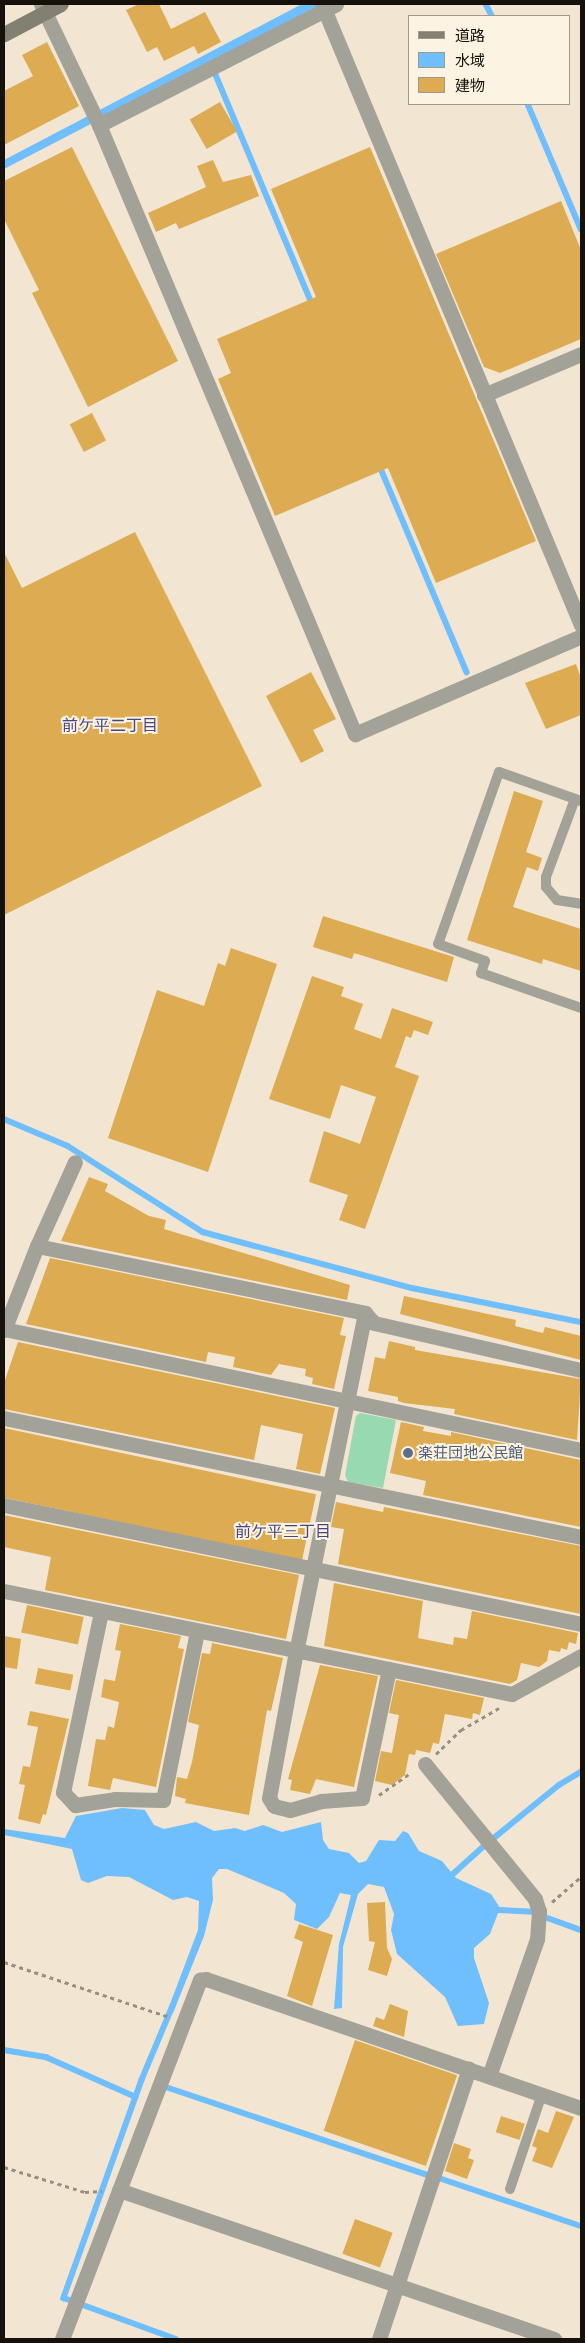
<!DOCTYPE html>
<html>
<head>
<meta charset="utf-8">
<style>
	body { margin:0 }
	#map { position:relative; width:585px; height:2343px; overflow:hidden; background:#f2e6d2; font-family:"Noto Serif","Noto Sans JP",serif }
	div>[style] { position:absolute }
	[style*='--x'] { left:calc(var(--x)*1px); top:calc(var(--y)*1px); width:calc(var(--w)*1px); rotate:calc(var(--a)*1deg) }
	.green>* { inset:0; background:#99d9b1 }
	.water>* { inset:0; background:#6fbefd }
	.stream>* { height:5.5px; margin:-2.75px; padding:0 2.75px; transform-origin:2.75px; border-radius:2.75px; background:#6fbefd }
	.building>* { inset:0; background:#dcab52; transform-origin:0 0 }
	.path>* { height:3px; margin-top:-1.5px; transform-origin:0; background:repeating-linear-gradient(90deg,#988f81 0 4px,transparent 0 8px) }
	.lane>* { height:10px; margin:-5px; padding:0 5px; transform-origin:5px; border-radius:5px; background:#a3a298 }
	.street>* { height:15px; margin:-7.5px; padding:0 7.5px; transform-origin:7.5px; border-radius:7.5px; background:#a3a298 }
	.secondary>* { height:15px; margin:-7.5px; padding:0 7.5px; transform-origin:7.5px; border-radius:7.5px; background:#818072 }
	.dots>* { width:14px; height:14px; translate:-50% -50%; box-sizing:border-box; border:2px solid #fdf3e3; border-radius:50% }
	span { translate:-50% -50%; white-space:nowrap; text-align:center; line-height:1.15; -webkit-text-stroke:4px #fdf3e3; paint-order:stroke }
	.service-label { font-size:15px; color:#4e5e75 }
	.left { translate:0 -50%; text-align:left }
	.neighbourhood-label { font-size:16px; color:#454683 }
	.frame { position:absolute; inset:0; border:5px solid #16120b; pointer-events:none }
	.legend { position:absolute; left:408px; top:15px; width:162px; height:90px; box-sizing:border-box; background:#fdf3e3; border:1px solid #a1998d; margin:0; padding:6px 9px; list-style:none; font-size:15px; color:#16120b }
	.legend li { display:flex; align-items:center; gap:10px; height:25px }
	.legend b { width:25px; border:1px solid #a1998d }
</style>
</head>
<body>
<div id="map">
	<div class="green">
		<i style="clip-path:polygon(360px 1413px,396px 1420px,383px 1488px,348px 1482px,345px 1475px,356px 1416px)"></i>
	</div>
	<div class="water">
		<i style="clip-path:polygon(302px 4px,322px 4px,4px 169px,4px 160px)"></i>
		<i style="clip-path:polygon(122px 1808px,145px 1810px,154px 1825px,164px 1829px,196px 1822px,214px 1831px,235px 1828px,245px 1831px,263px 1825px,282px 1832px,321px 1822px,323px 1840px,329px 1849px,349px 1853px,359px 1863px,366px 1861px,379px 1840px,395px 1841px,403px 1831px,408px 1833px,419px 1851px,442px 1861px,456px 1878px,491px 1894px,500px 1908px,490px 1934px,474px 1948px,474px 1958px,489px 2003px,484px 2024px,458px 2026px,445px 1997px,397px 1954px,391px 1930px,394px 1914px,384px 1887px,368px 1884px,358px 1894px,343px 1947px,342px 2008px,334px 2009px,339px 1944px,351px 1895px,340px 1893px,329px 1917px,317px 1929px,294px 1920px,296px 1904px,284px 1893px,227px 1869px,219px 1869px,212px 1878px,213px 1900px,204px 1936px,173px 2013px,167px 2012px,198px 1930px,199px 1901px,187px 1897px,173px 1900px,129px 1877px,107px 1876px,88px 1883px,81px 1880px,72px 1849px,4px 1835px,4px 1829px,65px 1838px,76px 1816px)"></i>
	</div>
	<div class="stream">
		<i style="--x:486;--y:4;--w:13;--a:63"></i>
		<i style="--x:216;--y:75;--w:251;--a:67.2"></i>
		<i style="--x:528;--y:104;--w:136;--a:67"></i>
		<i style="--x:379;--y:464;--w:226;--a:67.1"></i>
		<i style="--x:4;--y:1119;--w:69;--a:22.9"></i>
		<i style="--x:68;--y:1146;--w:160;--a:32.5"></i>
		<i style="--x:203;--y:1232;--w:216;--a:15"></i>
		<i style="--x:412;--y:1288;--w:172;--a:11.4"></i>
		<i style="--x:494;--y:1838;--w:84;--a:-39.2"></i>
		<i style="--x:559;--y:1785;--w:26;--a:-31"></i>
		<i style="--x:453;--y:1874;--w:40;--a:-42"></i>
		<i style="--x:499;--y:1910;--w:34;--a:3"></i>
		<i style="--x:545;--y:1917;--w:38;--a:20"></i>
		<i style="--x:173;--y:2006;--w:80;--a:112.7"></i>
		<i style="--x:142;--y:2080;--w:232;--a:109.7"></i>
		<i style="--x:64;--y:2298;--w:119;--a:20.1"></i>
		<i style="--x:4;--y:2050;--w:43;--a:9.5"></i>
		<i style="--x:46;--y:2057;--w:98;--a:24"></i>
		<i style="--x:166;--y:2087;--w:276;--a:18.6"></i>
		<i style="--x:439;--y:2178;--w:150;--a:18.7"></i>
	</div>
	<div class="building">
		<i style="clip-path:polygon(139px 4px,159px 4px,171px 29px,205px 12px,221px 42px,198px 54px,194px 46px,164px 61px,157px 47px,147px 52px,126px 10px)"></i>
		<i style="clip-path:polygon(47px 42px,79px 106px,4px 145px,4px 91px,33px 76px,22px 55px)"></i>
		<i style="left:220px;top:102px;width:34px;height:35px;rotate:60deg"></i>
		<i style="clip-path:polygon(72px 147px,178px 361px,88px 407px,32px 293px,39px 290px,4px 219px,4px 181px)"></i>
		<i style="clip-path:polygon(370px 147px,536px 541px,436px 583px,388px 468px,275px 516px,218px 379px,231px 373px,217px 339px,316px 297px,271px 189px)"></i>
		<i style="clip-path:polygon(213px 160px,223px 182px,251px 175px,259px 196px,179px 229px,176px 223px,156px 232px,148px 213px,206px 187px,197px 166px)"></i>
		<i style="clip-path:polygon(561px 201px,581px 250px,581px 339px,500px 373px,484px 367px,436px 254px)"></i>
		<i style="left:92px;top:413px;width:31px;height:25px;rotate:63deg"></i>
		<i style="clip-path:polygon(135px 532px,262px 786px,4px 915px,4px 552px,22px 588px)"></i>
		<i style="clip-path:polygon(576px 664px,581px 678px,581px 715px,546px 729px,525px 683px)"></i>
		<i style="clip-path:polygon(311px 672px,336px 719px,313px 730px,324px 751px,301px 763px,266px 696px)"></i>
		<i style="clip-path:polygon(514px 791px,543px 801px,526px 852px,542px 858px,538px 871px,527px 867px,513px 907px,581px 929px,581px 971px,543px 959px,542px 964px,467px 940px)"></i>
		<i style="clip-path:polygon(323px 916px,454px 957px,447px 982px,354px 953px,352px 959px,313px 947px)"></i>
		<i style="clip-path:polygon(231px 948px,277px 964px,208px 1172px,108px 1138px,157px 990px,204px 1006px,218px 963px,225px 966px)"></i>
		<i style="clip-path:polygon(312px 976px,344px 987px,341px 996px,363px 1004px,354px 1029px,381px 1039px,392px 1008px,433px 1022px,428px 1035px,414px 1030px,411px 1038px,406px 1036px,395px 1067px,419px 1076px,365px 1229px,339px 1220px,348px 1195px,309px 1182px,324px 1131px,360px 1144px,376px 1097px,341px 1085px,330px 1119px,269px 1099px)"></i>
		<i style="clip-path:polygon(89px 1177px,108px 1184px,105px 1191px,149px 1216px,166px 1220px,164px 1229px,350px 1285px,347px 1300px,61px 1241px)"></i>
		<i style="clip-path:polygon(50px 1258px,344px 1318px,340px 1335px,346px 1336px,334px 1389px,312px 1384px,313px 1378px,305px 1376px,306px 1369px,279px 1364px,271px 1375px,233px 1367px,235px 1357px,208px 1352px,206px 1362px,26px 1324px)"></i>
		<i style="clip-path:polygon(404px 1296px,516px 1320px,515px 1326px,543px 1333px,545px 1327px,581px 1336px,581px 1360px,400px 1314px)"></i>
		<i style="clip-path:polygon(389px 1341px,415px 1347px,415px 1350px,581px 1379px,577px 1440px,454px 1414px,455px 1409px,404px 1403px,398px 1401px,398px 1397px,368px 1391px,375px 1357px,385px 1359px)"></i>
		<i style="clip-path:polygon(18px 1342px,335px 1408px,320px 1474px,296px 1469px,303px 1434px,261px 1425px,254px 1460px,4px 1409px,4px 1383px)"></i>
		<i style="clip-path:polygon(401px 1422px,424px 1427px,423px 1431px,451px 1436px,451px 1432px,581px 1460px,581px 1527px,423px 1495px,426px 1481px,390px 1473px)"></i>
		<i style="left:4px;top:1428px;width:319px;height:68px;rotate:12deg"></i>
		<i style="clip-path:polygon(336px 1502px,383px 1512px,384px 1507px,581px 1546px,581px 1614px,338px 1564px,344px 1529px,331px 1527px)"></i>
		<i style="clip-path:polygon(4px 1515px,299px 1575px,286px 1639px,45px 1590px,51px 1557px,4px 1547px)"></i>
		<i style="clip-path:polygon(334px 1583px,423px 1601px,418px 1638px,453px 1645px,454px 1637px,467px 1639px,472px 1611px,578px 1633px,576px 1644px,569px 1642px,567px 1650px,561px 1648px,560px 1652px,549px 1650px,547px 1661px,539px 1667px,521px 1663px,517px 1680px,510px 1684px,324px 1646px)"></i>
		<i style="left:27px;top:1605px;width:58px;height:28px;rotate:12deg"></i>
		<i style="clip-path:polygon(120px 1624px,181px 1636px,178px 1648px,184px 1649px,156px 1787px,113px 1778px,110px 1790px,88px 1786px,96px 1739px,105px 1740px,108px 1726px,114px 1728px,119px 1702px,101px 1697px,104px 1679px,115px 1681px,121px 1651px,115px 1650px)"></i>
		<i style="clip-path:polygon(4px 1636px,21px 1639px,17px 1669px,4px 1667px)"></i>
		<i style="clip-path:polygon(212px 1643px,283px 1658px,271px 1711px,267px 1710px,249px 1815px,185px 1803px,186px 1799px,175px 1796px,177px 1777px,187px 1779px,192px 1762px,199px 1725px,188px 1722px,202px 1653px,210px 1654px)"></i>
		<i style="clip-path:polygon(320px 1665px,378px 1676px,354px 1787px,316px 1779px,310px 1794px,290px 1790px,292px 1780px,288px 1779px)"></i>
		<i style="left:38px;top:1668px;width:36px;height:16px;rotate:11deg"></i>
		<i style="clip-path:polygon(396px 1680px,484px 1698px,480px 1715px,473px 1713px,472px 1719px,445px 1714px,439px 1744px,433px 1743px,430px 1753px,416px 1750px,415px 1755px,409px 1754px,405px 1775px,392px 1785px,375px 1781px,381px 1751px,392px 1753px,399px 1715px,389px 1713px)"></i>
		<i style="clip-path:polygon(30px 1711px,69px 1719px,46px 1815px,43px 1814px,40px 1824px,18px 1819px,25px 1785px,19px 1784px,23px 1766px,30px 1767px,38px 1727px,27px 1725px)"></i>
		<i style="clip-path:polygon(385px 1902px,387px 1948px,392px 1959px,387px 1976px,368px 1970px,375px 1942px,369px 1941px,367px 1903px)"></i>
		<i style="clip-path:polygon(299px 1924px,333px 1935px,312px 2006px,287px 1996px,303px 1942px,294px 1938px)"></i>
		<i style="clip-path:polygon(390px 2004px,408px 2011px,404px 2037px,373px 2026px,376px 2017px,384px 2020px)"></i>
		<i style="left:355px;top:2040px;width:108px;height:96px;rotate:19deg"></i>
		<i style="clip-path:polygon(556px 2111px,574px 2117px,552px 2168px,532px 2161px,537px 2148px,532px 2146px,538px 2129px,548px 2133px)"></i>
		<i style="left:501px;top:2116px;width:25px;height:17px;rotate:18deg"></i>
		<i style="clip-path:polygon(454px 2143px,471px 2149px,468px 2158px,474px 2160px,467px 2179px,445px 2171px)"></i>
		<i style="left:355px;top:2219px;width:40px;height:37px;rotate:20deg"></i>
	</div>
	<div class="path">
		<i style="--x:436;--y:1754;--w:35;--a:-44"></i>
		<i style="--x:461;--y:1730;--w:44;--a:-30.1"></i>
		<i style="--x:379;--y:1795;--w:39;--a:-35"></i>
		<i style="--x:552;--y:1902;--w:38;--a:-41"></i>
		<i style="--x:4;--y:1962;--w:174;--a:18.4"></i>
		<i style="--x:4;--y:2167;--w:85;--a:17.2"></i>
		<i style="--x:85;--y:2192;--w:17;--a:-3"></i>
	</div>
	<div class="lane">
		<i style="--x:575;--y:799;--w:83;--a:110.4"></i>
		<i style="--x:546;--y:877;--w:10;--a:90"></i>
		<i style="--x:546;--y:887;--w:17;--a:50"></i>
		<i style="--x:557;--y:900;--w:24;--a:9"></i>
		<i style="--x:581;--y:801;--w:87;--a:-160.5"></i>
		<i style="--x:499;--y:772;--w:182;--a:109.5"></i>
		<i style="--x:438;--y:944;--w:50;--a:19.9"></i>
		<i style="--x:485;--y:961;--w:13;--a:108"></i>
		<i style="--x:481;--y:973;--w:106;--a:19.3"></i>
		<i style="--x:510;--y:2189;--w:100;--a:-71.4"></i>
	</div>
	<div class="street">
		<i style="--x:41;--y:4;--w:134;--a:64.4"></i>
		<i style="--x:99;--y:125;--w:661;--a:67.2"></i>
		<i style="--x:355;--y:734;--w:246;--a:-23.4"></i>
		<i style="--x:322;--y:4;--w:673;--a:67.36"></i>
		<i style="--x:99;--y:125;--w:266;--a:-27"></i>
		<i style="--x:484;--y:395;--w:105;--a:-22.9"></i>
		<i style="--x:37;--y:1246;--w:92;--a:-65.7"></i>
		<i style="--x:365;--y:1313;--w:345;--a:101.5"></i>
		<i style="--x:296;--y:1651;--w:149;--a:100.4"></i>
		<i style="--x:269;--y:1798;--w:9;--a:58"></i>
		<i style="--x:274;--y:1806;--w:16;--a:14"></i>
		<i style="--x:290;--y:1810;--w:32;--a:-16"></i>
		<i style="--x:321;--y:1801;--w:41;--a:-4.2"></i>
		<i style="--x:362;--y:1798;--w:132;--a:-78.2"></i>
		<i style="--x:4;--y:1329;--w:590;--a:11.84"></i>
		<i style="--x:4;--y:1330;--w:90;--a:-68.6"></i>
		<i style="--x:37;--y:1246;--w:335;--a:11.5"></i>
		<i style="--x:365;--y:1313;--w:13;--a:48"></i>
		<i style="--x:374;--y:1323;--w:212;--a:12.8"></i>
		<i style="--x:4;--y:1418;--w:589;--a:11.65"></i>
		<i style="--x:4;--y:1505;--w:589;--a:11.65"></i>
		<i style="--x:4;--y:1591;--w:518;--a:11.46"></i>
		<i style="--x:512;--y:1694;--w:79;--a:-28.8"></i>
		<i style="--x:101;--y:1612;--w:184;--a:101.9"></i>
		<i style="--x:63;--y:1792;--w:18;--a:47"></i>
		<i style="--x:75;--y:1805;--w:40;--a:-8.5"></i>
		<i style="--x:115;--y:1799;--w:48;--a:1.2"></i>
		<i style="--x:163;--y:1800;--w:172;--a:-78.6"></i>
		<i style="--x:425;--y:1764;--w:174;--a:50.8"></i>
		<i style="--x:535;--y:1899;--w:13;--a:72"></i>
		<i style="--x:539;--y:1911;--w:28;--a:94"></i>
		<i style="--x:537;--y:1939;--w:145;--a:109.3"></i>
		<i style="--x:119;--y:2190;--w:460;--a:18.9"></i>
		<i style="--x:62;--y:2339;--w:385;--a:-69"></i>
		<i style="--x:200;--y:1980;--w:6;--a:-9"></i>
		<i style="--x:206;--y:1979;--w:397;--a:19"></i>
		<i style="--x:379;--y:2339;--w:285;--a:-71.6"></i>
	</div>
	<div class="secondary">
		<i style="--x:4;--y:34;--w:64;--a:-27.8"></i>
	</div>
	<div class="dots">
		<i style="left:408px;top:1453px;background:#5c6f8a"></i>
	</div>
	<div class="service-label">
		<span class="left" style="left:418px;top:1453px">楽荘団地公民館</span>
	</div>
	<div class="neighbourhood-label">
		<span style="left:110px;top:725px">前ケ平二丁目</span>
		<span style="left:283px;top:1531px">前ケ平三丁目</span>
	</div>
	<div class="frame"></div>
	<ul class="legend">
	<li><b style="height:6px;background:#818072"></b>道路</li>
	<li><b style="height:14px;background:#6fbefd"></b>水域</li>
	<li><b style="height:14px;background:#dcab52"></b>建物</li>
	</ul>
</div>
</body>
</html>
